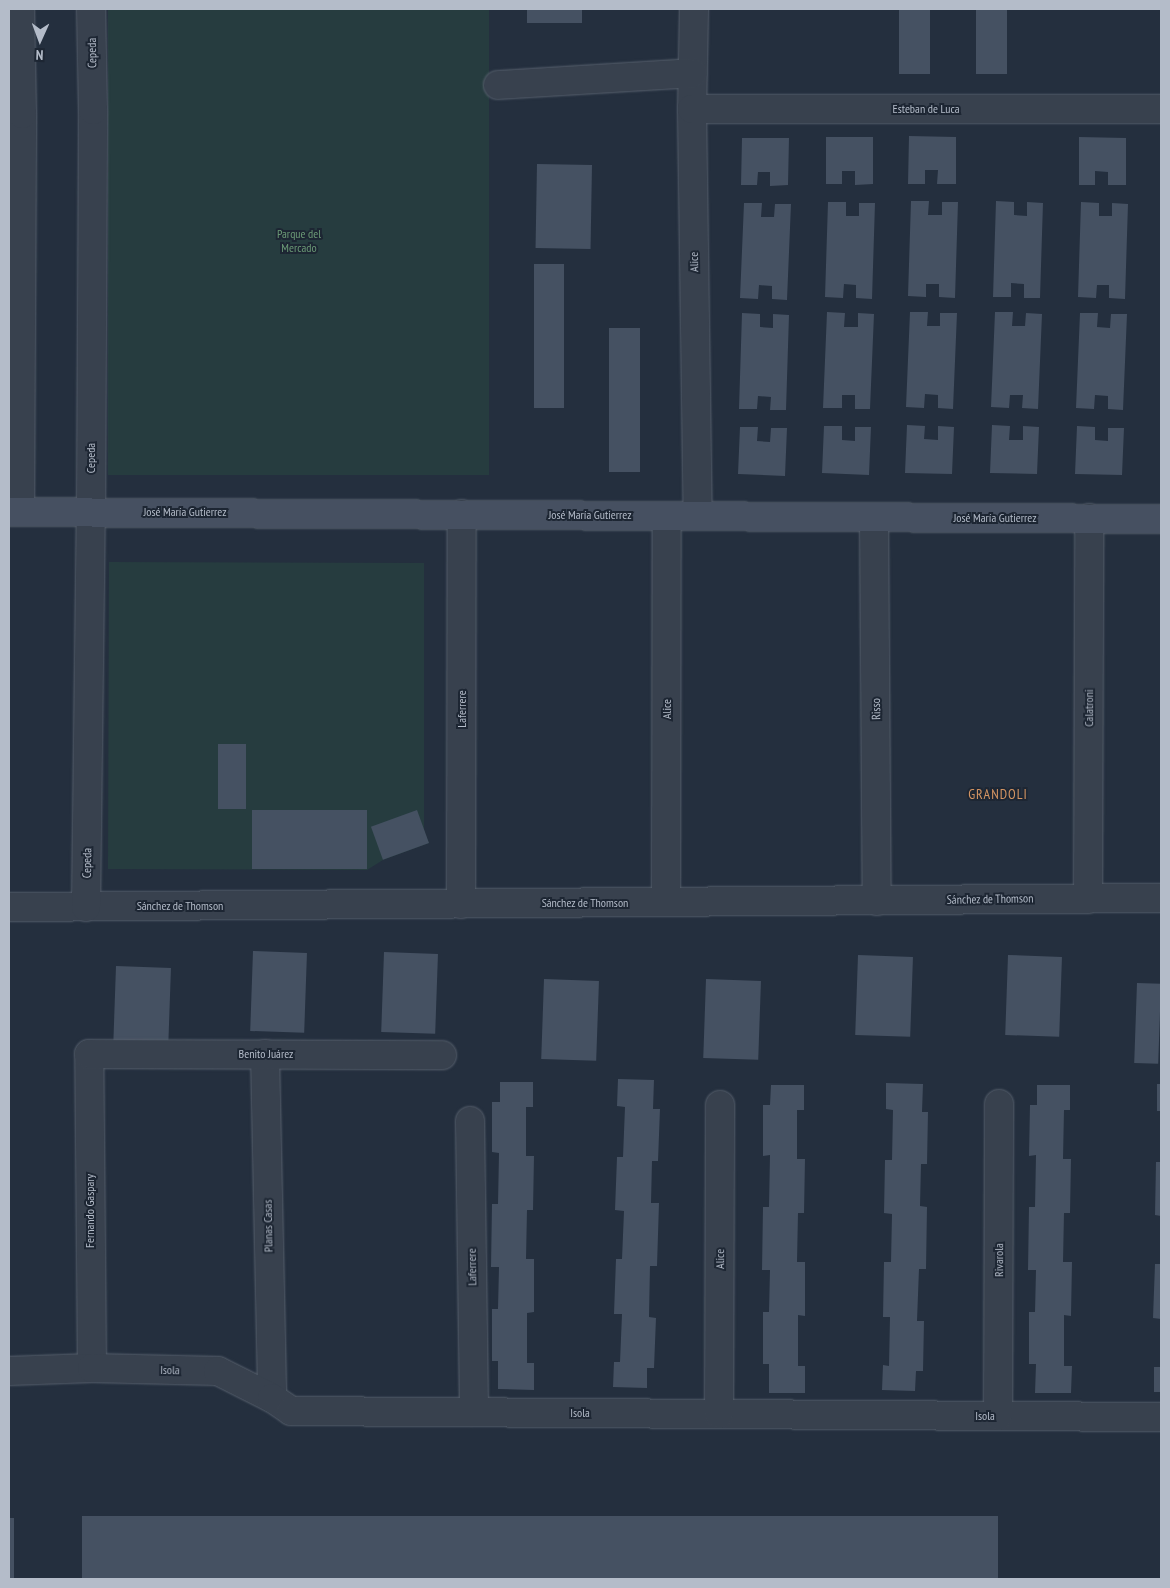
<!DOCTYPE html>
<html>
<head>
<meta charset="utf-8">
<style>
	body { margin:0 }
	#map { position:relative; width:1170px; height:1588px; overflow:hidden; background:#242f3e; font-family:"PT Sans Narrow",sans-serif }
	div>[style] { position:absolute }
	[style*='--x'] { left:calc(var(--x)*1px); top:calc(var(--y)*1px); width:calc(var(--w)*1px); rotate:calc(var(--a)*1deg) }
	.green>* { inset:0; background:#263c3f; transform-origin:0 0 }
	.building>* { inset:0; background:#455162; transform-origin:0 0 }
	.roads { filter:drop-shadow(0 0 1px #565f6c) drop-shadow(0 0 1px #565f6c) }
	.street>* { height:28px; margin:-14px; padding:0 14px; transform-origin:14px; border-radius:14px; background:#38414e }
	.secondary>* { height:28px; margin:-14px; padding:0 14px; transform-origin:14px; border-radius:14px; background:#465061 }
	span { translate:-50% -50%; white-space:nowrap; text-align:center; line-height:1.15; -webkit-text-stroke:4px #1d2633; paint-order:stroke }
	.street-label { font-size:12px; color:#b4bcc9 }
	.park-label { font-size:12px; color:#6b9a76 }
	.neighbourhood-label { font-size:14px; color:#d59563; letter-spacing:1px }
	.frame { position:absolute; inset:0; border:10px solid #b4bcc9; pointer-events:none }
	.north { position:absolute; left:15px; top:15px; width:50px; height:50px; -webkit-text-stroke:4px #1d2633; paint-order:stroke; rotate:182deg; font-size:14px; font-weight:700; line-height:20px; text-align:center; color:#b4bcc9 }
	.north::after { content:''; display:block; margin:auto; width:18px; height:22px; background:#b4bcc9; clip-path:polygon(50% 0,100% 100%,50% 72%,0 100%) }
</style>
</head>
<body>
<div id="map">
	<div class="green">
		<i style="left:108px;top:9px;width:381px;height:466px"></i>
		<i style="clip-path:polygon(109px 562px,424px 563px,424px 830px,429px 843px,383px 860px,367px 870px,108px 869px)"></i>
	</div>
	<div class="building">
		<i style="left:527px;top:9px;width:55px;height:14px"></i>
		<i style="left:899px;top:9px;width:31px;height:65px"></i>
		<i style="left:976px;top:9px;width:31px;height:65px"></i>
		<i style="clip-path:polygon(909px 136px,956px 137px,956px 184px,937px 184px,938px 170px,925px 170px,925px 184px,908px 184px)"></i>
		<i style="clip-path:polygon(826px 137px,873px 137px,873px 184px,855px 185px,855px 171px,842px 171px,842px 184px,826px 184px)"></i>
		<i style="clip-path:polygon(1079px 137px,1126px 138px,1126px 185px,1108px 185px,1108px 172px,1095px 171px,1095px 185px,1079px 185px)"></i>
		<i style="clip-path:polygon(742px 138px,789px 138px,788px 185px,770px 186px,770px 172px,758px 172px,757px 185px,741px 185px)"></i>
		<i style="left:537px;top:164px;width:55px;height:84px;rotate:1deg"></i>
		<i style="clip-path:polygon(911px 201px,929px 201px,928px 215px,942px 215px,942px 202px,958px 202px,955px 298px,939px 297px,939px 284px,926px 284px,926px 297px,908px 296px)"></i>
		<i style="clip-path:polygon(996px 201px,1014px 202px,1014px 215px,1027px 216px,1027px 202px,1043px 203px,1040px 298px,1024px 298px,1024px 284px,1011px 283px,1011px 297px,993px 297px)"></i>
		<i style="clip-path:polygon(828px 202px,846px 202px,846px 216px,859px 216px,859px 203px,875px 203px,872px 299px,856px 298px,856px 285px,844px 284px,843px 298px,825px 297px)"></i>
		<i style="clip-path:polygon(1081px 202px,1099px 203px,1099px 216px,1112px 216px,1112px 203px,1128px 204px,1125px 299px,1109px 298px,1109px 285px,1097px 285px,1096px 298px,1078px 297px)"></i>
		<i style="clip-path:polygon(744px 203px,762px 203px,761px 217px,774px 217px,775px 204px,791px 204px,787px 300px,772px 299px,772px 286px,759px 285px,758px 299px,740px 298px)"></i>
		<i style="left:534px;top:264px;width:30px;height:144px"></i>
		<i style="clip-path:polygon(827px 312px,845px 313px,844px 327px,858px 327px,858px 313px,874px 314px,870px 409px,855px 409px,855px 395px,842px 395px,842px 408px,823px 408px)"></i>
		<i style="clip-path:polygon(910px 312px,928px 312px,927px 326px,940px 326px,940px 313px,957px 313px,953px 409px,938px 408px,938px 395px,925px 394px,924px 408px,906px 407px)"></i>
		<i style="clip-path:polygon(995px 312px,1013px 312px,1012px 326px,1025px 326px,1026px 313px,1042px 314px,1038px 409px,1022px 408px,1023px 395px,1010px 395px,1009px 408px,991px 407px)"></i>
		<i style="clip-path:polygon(742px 313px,760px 314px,760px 327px,773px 328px,773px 314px,789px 315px,786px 410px,770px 410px,771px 397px,758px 396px,757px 409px,739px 409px)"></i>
		<i style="clip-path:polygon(1080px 313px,1098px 313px,1097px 327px,1110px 328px,1111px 314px,1127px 314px,1123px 410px,1108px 409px,1108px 396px,1095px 395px,1094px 409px,1076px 408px)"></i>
		<i style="left:609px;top:328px;width:31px;height:144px"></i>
		<i style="clip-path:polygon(907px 425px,925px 426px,924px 439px,938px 440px,938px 426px,954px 427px,952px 474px,905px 473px)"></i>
		<i style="clip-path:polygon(992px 425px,1010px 426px,1009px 440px,1023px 440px,1023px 426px,1039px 427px,1037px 474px,990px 473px)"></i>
		<i style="clip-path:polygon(824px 426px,842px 426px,842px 440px,855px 441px,855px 427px,871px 427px,869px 475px,822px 473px)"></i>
		<i style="clip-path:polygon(1077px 426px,1095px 427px,1095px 440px,1108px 441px,1108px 428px,1124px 428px,1122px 475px,1075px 474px)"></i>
		<i style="clip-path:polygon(740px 427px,758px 427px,757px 441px,770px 442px,771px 428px,787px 428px,785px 476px,738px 474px)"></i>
		<i style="left:218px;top:744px;width:28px;height:65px"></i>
		<i style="left:252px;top:810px;width:115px;height:59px"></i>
		<i style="left:417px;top:810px;width:35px;height:49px;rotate:70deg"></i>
		<i style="left:253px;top:951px;width:54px;height:80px;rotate:2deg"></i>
		<i style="left:384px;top:952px;width:54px;height:80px;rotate:2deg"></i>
		<i style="left:858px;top:955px;width:55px;height:80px;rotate:2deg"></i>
		<i style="left:1008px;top:955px;width:54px;height:80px;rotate:2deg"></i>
		<i style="left:116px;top:966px;width:55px;height:79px;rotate:2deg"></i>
		<i style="left:544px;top:979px;width:55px;height:80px;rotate:2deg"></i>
		<i style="left:706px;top:979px;width:55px;height:79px;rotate:2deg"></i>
		<i style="left:1137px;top:983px;width:24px;height:80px;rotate:2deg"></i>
		<i style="clip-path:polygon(618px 1079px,654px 1080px,653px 1109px,660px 1109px,658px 1161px,652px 1161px,651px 1203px,659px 1203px,657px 1266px,650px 1266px,649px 1317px,656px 1318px,654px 1368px,647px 1368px,647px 1388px,613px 1387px,614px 1362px,620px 1362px,622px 1314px,614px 1314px,616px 1259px,622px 1259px,624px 1211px,615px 1210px,617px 1157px,623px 1157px,625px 1107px,617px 1106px)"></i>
		<i style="clip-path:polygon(500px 1082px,533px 1082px,533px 1107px,526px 1107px,526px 1156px,534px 1156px,533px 1210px,527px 1210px,526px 1259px,534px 1259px,534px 1312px,527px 1313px,527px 1363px,534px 1363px,534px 1390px,498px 1389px,498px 1361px,492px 1361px,492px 1309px,498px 1309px,499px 1267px,491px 1267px,492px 1204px,498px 1204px,499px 1153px,492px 1152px,492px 1102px,500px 1102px)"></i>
		<i style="clip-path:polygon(886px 1083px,923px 1084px,922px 1112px,928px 1112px,927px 1164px,921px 1164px,920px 1206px,927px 1207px,926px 1269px,919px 1269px,917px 1321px,924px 1321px,923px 1371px,916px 1371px,915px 1391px,882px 1390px,883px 1365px,889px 1366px,890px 1317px,883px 1317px,884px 1262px,891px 1262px,892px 1214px,884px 1213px,885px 1160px,892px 1160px,893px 1110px,886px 1109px)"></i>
		<i style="left:1157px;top:1084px;width:4px;height:27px"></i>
		<i style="clip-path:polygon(771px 1085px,804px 1085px,804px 1110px,797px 1110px,797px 1159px,805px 1159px,804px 1213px,798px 1213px,797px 1262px,805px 1262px,805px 1316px,798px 1315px,798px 1366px,805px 1366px,805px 1393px,769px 1393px,769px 1364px,763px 1364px,763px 1312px,769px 1312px,770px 1270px,762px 1270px,763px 1207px,769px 1207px,770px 1155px,763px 1156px,763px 1105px,770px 1105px)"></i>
		<i style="clip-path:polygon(1037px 1085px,1070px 1085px,1070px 1110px,1064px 1110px,1063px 1159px,1071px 1159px,1070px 1213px,1064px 1213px,1063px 1262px,1072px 1262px,1071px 1316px,1064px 1315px,1064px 1366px,1072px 1366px,1071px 1393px,1035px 1393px,1036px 1364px,1029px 1364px,1029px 1312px,1035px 1312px,1036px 1270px,1028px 1270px,1029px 1207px,1035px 1207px,1036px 1155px,1029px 1156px,1030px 1105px,1037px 1105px)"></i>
		<i style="clip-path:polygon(1156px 1162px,1161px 1162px,1161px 1216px,1155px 1215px)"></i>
		<i style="clip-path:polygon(1155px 1264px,1161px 1264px,1161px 1319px,1153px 1318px)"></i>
		<i style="left:1154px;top:1367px;width:7px;height:25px"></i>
		<i style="left:998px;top:1516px;width:63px;height:916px;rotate:90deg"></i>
		<i style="left:9px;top:1518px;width:5px;height:61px"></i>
	</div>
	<div class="roads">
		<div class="street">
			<i style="--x:694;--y:9;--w:100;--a:91.1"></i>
			<i style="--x:692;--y:109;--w:407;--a:89.2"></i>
			<i style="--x:498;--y:85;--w:195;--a:-3.5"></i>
			<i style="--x:692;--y:109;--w:469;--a:0"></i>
			<i style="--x:20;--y:511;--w:397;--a:-89.7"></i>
			<i style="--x:22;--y:114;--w:105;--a:-91.1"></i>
			<i style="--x:874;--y:517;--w:384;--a:89.6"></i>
			<i style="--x:1088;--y:899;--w:381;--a:-89.8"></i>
			<i style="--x:666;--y:902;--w:386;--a:-89.9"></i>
			<i style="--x:461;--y:904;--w:390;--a:-89.9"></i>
			<i style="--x:9;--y:907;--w:1152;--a:-0.45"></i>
			<i style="--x:86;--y:907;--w:395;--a:-89.3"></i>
			<i style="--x:91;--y:512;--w:402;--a:-89.7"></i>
			<i style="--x:93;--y:110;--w:101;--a:-91.1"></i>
			<i style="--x:265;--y:1054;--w:344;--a:88.8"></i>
			<i style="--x:470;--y:1121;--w:291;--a:89.2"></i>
			<i style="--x:92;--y:1368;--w:314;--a:-90.5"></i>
			<i style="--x:89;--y:1054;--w:353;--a:0.2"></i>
			<i style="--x:9;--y:1371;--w:83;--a:-2.1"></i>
			<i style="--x:92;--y:1368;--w:126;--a:1.4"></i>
			<i style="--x:218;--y:1371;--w:60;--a:26.6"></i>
			<i style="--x:272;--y:1398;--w:23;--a:34"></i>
			<i style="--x:291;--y:1411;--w:870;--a:0.4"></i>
			<i style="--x:719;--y:1414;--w:309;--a:-89.8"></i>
			<i style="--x:998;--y:1416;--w:312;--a:-89.8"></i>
		</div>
		<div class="secondary">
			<i style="--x:9;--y:512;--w:1152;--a:0.35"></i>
		</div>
	</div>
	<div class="street-label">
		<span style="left:92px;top:53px;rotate:-91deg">Cepeda</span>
		<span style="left:926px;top:109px">Esteban de Luca</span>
		<span style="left:694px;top:262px;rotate:-91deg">Alice</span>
		<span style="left:91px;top:458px;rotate:-90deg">Cepeda</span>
		<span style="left:185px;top:512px">José María Gutierrez</span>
		<span style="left:590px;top:515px">José María Gutierrez</span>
		<span style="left:995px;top:518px">José María Gutierrez</span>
		<span style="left:1089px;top:708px;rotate:-90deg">Calatroni</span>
		<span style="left:462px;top:709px;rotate:-90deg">Laferrere</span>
		<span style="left:667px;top:709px;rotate:-90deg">Alice</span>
		<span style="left:876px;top:709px;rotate:-91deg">Risso</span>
		<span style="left:87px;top:863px;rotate:-89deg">Cepeda</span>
		<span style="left:990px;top:899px;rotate:-1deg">Sánchez de Thomson</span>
		<span style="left:585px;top:903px">Sánchez de Thomson</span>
		<span style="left:180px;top:906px">Sánchez de Thomson</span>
		<span style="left:266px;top:1054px">Benito Juárez</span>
		<span style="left:90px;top:1211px;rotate:-90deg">Fernando Gaspary</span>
		<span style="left:268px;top:1226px;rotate:-91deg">Planas Casas</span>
		<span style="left:720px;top:1259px;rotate:-90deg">Alice</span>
		<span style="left:999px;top:1260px;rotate:-90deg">Rivarola</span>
		<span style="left:472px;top:1267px;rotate:-91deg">Laferrere</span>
		<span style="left:170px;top:1370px;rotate:1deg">Isola</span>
		<span style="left:580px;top:1413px">Isola</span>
		<span style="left:985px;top:1416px">Isola</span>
	</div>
	<div class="park-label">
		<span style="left:299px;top:241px">Parque del<br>Mercado</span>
	</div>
	<div class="neighbourhood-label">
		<span style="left:998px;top:794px">GRANDOLI</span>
	</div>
	<div class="frame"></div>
	<div class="north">N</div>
</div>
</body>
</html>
